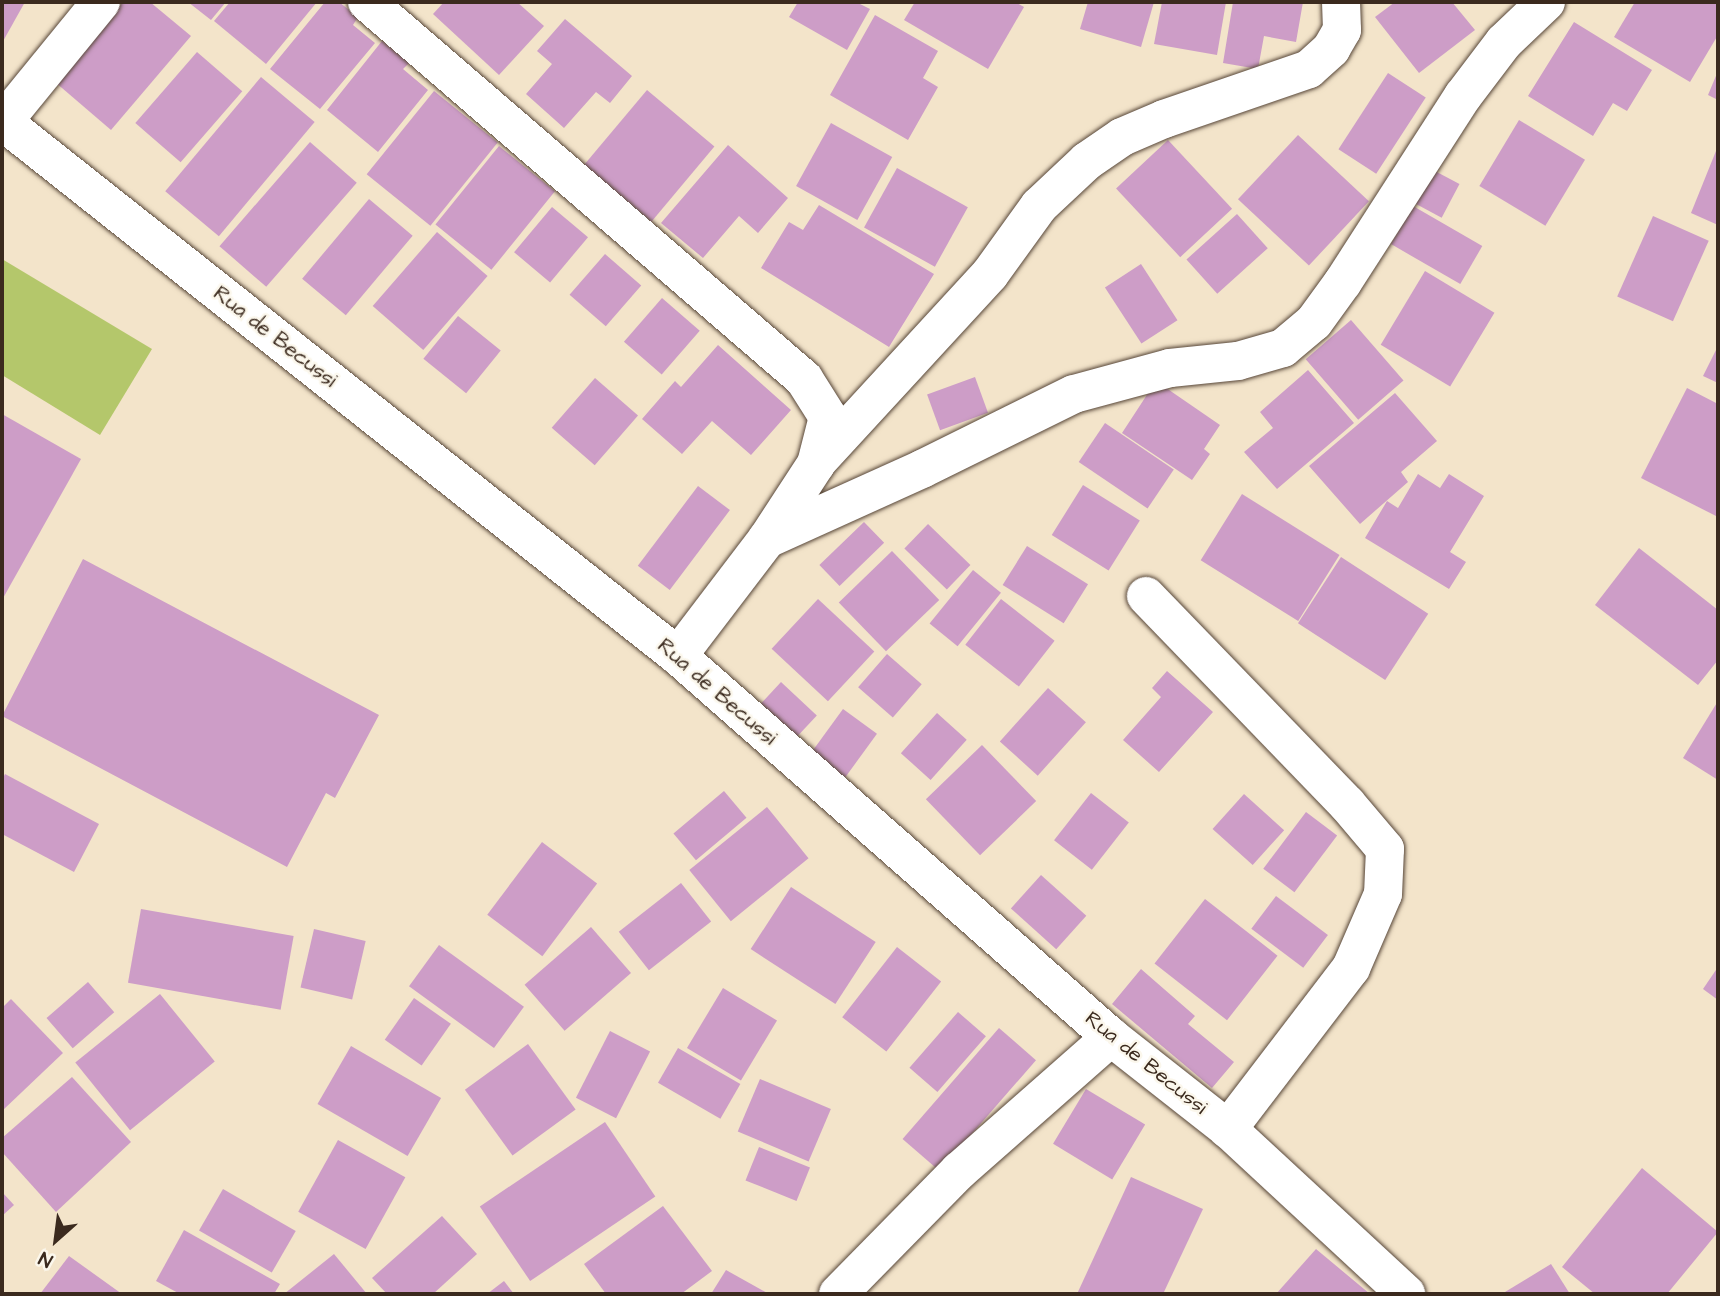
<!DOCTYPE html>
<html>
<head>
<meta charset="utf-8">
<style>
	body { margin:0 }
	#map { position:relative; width:1720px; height:1296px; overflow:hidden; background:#f3e4ca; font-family:"Architects Daughter",sans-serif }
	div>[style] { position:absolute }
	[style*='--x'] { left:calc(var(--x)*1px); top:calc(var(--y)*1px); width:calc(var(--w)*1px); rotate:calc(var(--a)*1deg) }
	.green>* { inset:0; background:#b4c76b }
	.building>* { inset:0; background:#cd9dc7; transform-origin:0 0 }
	.roads { filter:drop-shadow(0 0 2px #574638) drop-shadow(0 0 2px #574638) }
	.minor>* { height:38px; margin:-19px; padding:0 19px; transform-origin:19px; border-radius:19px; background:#fff }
	.tertiary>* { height:38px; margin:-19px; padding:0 19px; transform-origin:19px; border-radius:19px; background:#fff }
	span { translate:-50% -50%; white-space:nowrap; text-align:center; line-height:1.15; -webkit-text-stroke:5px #fbf7ec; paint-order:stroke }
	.street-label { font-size:21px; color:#3b2a1e }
	.frame { position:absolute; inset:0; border:4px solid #3b2a1e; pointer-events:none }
	.north { position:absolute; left:21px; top:1205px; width:70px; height:70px; -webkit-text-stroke:5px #fbf7ec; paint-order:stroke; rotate:208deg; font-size:19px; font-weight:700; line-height:28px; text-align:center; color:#3b2a1e }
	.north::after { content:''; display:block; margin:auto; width:24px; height:32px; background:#3b2a1e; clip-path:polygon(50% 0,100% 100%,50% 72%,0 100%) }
</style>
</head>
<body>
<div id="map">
	<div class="green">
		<i style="clip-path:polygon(2px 259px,152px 349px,100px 435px,2px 375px)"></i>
	</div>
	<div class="building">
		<i style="clip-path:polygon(2px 2px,25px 2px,2px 43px)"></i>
		<i style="clip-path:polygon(123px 2px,150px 2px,191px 36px,111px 130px,55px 82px)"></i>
		<i style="clip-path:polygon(188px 2px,226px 2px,211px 20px)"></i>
		<i style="clip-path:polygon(230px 2px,317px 2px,266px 64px,214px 21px)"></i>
		<i style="clip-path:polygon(325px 2px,339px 2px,358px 17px,353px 25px,375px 43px,320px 109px,270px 69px)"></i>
		<i style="clip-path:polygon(444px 2px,517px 2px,544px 26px,499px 75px,433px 14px)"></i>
		<i style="clip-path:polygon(798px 2px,856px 2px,870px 9px,847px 50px,789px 17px)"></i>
		<i style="clip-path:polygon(915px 2px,1015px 2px,1024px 7px,988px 69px,904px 20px)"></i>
		<i style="clip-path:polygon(1088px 2px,1154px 2px,1141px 47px,1080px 29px)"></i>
		<i style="clip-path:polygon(1162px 2px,1226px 2px,1217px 55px,1154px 44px)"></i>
		<i style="clip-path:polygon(1233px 2px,1303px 2px,1296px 42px,1264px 36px,1258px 69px,1223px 63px)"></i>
		<i style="clip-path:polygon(1395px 2px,1452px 2px,1475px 30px,1419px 73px,1375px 17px)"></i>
		<i style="clip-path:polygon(1635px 2px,1718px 2px,1718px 35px,1690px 82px,1614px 37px)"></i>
		<i style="clip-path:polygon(875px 15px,938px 51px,923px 78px,938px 87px,908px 140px,830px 95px)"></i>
		<i style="clip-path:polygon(565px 19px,632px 76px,610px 103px,596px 92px,564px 128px,526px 94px,552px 64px,537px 51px)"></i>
		<i style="clip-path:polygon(1574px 22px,1652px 70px,1627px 111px,1613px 103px,1593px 136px,1528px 96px)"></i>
		<i style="clip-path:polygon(382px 41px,409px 63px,403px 69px,428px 90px,378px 152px,327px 110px)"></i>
		<i style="left:197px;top:52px;width:60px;height:94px;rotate:41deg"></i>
		<i style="clip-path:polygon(1718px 71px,1718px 100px,1708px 95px)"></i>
		<i style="left:1388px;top:73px;width:45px;height:91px;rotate:33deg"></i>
		<i style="left:261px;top:77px;width:70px;height:149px;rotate:40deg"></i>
		<i style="left:647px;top:90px;width:88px;height:98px;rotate:40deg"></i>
		<i style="left:434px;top:91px;width:82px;height:107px;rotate:39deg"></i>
		<i style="left:1519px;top:120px;width:77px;height:77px;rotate:31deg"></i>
		<i style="left:831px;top:123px;width:70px;height:72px;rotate:29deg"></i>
		<i style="left:1298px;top:135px;width:97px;height:88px;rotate:43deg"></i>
		<i style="left:1168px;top:140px;width:94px;height:71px;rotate:47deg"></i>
		<i style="left:310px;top:142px;width:62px;height:138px;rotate:41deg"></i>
		<i style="clip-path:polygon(728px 145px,788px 198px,758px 233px,739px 216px,703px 258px,661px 223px)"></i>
		<i style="left:499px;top:146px;width:72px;height:101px;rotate:39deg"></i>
		<i style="clip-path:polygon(1718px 146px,1718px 225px,1691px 213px)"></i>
		<i style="left:897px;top:168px;width:81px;height:68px;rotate:29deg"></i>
		<i style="left:1433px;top:170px;width:30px;height:38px;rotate:28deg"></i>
		<i style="left:369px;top:199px;width:57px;height:104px;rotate:40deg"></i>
		<i style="clip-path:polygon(819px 205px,934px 274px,889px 347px,761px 268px,789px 222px,803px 230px)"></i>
		<i style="left:1413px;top:206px;width:80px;height:44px;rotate:30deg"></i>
		<i style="left:552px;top:207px;width:47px;height:59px;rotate:40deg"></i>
		<i style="left:1237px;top:214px;width:46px;height:68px;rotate:48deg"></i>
		<i style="left:1653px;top:216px;width:61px;height:88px;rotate:24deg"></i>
		<i style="left:437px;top:232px;width:67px;height:98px;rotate:41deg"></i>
		<i style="left:605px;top:254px;width:48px;height:54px;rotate:41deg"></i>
		<i style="left:1141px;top:264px;width:67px;height:43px;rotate:57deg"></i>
		<i style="left:1425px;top:271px;width:81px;height:86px;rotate:31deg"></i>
		<i style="left:662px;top:298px;width:50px;height:58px;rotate:41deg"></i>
		<i style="left:458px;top:316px;width:55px;height:55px;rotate:39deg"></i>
		<i style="left:1351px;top:320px;width:80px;height:60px;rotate:49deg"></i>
		<i style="clip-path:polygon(718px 345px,791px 410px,751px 455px,712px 421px,682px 454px,642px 419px,675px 381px,681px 387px)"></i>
		<i style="clip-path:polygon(1718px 346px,1718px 383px,1703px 376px)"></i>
		<i style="clip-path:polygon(1308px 370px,1354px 423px,1277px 489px,1244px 452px,1273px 428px,1260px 412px)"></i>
		<i style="left:975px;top:377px;width:38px;height:51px;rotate:70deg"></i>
		<i style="left:595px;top:378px;width:57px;height:66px;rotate:41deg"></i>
		<i style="clip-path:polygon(1156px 381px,1220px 425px,1204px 449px,1210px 454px,1192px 480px,1122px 433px)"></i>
		<i style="clip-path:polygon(1687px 388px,1718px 404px,1718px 517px,1641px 478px)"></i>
		<i style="clip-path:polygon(1395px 393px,1437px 441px,1401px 472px,1408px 482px,1360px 524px,1309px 466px)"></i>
		<i style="clip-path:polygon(2px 414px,81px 459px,2px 600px)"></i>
		<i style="left:1105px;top:423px;width:83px;height:47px;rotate:34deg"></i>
		<i style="clip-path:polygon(1418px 474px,1440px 488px,1449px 474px,1484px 496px,1450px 552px,1466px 562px,1449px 589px,1365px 538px,1387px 501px,1398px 508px)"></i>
		<i style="left:1083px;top:485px;width:67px;height:59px;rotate:32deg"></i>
		<i style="left:698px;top:486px;width:40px;height:100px;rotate:37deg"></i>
		<i style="left:1242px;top:494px;width:115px;height:78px;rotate:32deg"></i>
		<i style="left:864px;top:522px;width:29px;height:62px;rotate:46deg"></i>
		<i style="left:928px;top:524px;width:59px;height:34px;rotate:44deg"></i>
		<i style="left:1027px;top:546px;width:72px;height:46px;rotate:32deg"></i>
		<i style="clip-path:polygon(1639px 548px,1718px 610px,1718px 660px,1698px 685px,1595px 605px)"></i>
		<i style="left:892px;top:551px;width:68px;height:74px;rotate:46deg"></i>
		<i style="left:1341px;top:557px;width:104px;height:79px;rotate:33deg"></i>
		<i style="clip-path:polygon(83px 559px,379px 715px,335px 798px,326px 793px,287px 867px,2px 716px)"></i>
		<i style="left:973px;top:570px;width:36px;height:69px;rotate:39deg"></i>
		<i style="left:818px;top:599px;width:77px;height:68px;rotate:43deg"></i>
		<i style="left:1001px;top:599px;width:68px;height:58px;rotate:38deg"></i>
		<i style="left:887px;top:654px;width:46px;height:44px;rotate:41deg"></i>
		<i style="clip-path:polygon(1167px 671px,1213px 712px,1159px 772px,1123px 740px,1161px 697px,1152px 688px)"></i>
		<i style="left:781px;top:682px;width:49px;height:43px;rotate:43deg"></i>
		<i style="left:1048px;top:688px;width:51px;height:72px;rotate:42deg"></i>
		<i style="clip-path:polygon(1718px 701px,1718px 780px,1683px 758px)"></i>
		<i style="left:843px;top:709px;width:42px;height:61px;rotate:36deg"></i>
		<i style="left:937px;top:713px;width:40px;height:54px;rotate:42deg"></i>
		<i style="left:982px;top:745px;width:78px;height:78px;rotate:46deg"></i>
		<i style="clip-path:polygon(5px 774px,99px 824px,74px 872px,2px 834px,2px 780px)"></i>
		<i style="left:724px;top:791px;width:35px;height:66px;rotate:50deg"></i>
		<i style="left:1091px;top:793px;width:48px;height:60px;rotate:38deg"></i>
		<i style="left:1244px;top:794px;width:54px;height:47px;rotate:42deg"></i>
		<i style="left:767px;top:807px;width:66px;height:100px;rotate:51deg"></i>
		<i style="left:1306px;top:812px;width:39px;height:71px;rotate:37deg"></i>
		<i style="left:542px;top:842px;width:69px;height:91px;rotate:37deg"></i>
		<i style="left:1041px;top:875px;width:61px;height:45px;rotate:42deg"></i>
		<i style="left:681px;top:883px;width:49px;height:79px;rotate:52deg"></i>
		<i style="left:791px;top:887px;width:101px;height:74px;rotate:33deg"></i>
		<i style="left:1276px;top:896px;width:65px;height:41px;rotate:37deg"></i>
		<i style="left:1205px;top:899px;width:92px;height:82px;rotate:38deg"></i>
		<i style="left:141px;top:909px;width:155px;height:75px;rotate:10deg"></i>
		<i style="left:591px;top:927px;width:61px;height:88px;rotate:49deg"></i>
		<i style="left:314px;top:929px;width:53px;height:60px;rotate:13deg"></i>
		<i style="left:439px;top:945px;width:105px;height:51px;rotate:36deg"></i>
		<i style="left:897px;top:947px;width:56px;height:89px;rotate:38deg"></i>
		<i style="clip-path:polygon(1718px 967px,1718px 1000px,1703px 989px)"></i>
		<i style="clip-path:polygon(1141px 969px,1195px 1016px,1188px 1024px,1234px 1062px,1212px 1088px,1112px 1004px)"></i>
		<i style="left:88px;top:982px;width:40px;height:55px;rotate:49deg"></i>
		<i style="left:723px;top:988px;width:63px;height:70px;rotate:31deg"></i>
		<i style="left:160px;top:994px;width:87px;height:109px;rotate:51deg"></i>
		<i style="left:414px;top:998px;width:45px;height:51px;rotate:35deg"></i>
		<i style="clip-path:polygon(11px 999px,63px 1053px,2px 1111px,2px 1008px)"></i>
		<i style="left:958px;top:1012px;width:37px;height:74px;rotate:41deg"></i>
		<i style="left:999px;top:1028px;width:49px;height:147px;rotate:41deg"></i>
		<i style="left:610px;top:1031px;width:45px;height:75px;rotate:27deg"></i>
		<i style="left:528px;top:1044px;width:81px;height:78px;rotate:54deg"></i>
		<i style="left:351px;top:1046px;width:104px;height:67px;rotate:30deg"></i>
		<i style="left:678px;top:1048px;width:72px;height:40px;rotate:30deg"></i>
		<i style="clip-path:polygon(72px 1077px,131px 1142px,56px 1212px,2px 1152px,2px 1138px)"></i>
		<i style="left:760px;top:1079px;width:77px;height:57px;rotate:23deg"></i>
		<i style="left:1086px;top:1089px;width:69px;height:64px;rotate:31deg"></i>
		<i style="left:605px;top:1122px;width:90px;height:151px;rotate:56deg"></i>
		<i style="left:338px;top:1140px;width:77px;height:82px;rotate:29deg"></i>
		<i style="left:759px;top:1147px;width:55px;height:36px;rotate:22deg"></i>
		<i style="clip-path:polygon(1642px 1168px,1718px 1232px,1667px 1294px,1595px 1294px,1562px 1267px)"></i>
		<i style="clip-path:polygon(1131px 1177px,1203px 1209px,1163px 1294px,1077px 1294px)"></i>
		<i style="left:223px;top:1189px;width:84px;height:48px;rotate:30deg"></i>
		<i style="clip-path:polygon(2px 1192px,14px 1205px,2px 1216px)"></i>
		<i style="clip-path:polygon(663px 1206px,712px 1271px,681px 1294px,606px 1294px,584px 1264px)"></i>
		<i style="clip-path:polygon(442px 1216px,477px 1254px,433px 1294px,387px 1294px,372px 1278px)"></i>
		<i style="clip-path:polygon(184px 1230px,280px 1284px,274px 1294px,180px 1294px,156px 1281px)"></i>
		<i style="clip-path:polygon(1316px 1249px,1370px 1294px,1276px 1294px)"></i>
		<i style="clip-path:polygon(334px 1254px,367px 1294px,284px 1294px)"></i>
		<i style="clip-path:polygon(69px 1256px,122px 1294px,40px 1294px)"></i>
		<i style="clip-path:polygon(1551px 1264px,1570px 1294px,1506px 1294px,1505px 1292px)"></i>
		<i style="clip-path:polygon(726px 1270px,769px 1294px,711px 1294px)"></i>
		<i style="clip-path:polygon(504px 1281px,514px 1294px,487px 1294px)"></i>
	</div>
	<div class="roads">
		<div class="minor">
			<i style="--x:367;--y:2;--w:577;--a:40.78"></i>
			<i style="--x:804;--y:379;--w:45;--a:57.7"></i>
			<i style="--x:828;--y:417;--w:49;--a:104.3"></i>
			<i style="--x:816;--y:464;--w:90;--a:123.2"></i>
			<i style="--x:767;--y:539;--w:147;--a:127.3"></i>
			<i style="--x:3;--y:122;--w:155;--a:-50.8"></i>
			<i style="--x:818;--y:461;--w:254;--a:-47.4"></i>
			<i style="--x:990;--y:274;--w:84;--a:-54.2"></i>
			<i style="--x:1039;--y:206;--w:66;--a:-43.2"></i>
			<i style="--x:1087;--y:161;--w:42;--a:-34.4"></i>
			<i style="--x:1122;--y:137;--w:46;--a:-23.2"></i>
			<i style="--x:1164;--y:119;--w:153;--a:-19"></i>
			<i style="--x:1309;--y:69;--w:30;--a:-42"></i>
			<i style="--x:1331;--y:49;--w:22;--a:-60"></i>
			<i style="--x:1342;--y:30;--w:28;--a:-92"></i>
			<i style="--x:767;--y:539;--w:170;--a:-24.3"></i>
			<i style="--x:922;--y:469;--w:169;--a:-26.3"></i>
			<i style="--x:1074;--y:394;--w:99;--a:-15.2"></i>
			<i style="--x:1170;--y:368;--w:68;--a:-5.9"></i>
			<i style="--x:1238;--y:361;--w:47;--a:-16.1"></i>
			<i style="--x:1283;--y:348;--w:40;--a:-40"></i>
			<i style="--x:1314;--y:322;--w:49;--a:-54.1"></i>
			<i style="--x:1343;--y:282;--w:221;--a:-57.2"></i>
			<i style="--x:1463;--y:96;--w:68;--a:-52.8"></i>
			<i style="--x:1504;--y:42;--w:58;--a:-43.6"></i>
			<i style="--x:1146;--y:596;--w:289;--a:46"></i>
			<i style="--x:1347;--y:804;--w:59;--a:49.8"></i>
			<i style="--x:1385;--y:849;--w:45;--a:92.5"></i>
			<i style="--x:1383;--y:894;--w:81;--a:113.4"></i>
			<i style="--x:1351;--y:968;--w:203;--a:127.4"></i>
			<i style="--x:838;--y:1294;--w:173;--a:-45.5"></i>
			<i style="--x:959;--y:1171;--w:203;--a:-41.4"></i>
		</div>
		<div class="tertiary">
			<i style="--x:2;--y:121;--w:862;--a:38.36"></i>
			<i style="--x:678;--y:656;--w:577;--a:41.34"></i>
			<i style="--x:1111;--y:1037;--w:149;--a:38.2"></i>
			<i style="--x:1228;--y:1129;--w:243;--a:42.8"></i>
		</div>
	</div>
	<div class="street-label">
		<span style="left:275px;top:337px;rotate:38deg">Rua de Becussi</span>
		<span style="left:717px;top:692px;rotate:41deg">Rua de Becussi</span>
		<span style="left:1146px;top:1063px;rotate:39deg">Rua de Becussi</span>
	</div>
	<div class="frame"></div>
	<div class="north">N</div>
</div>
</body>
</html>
